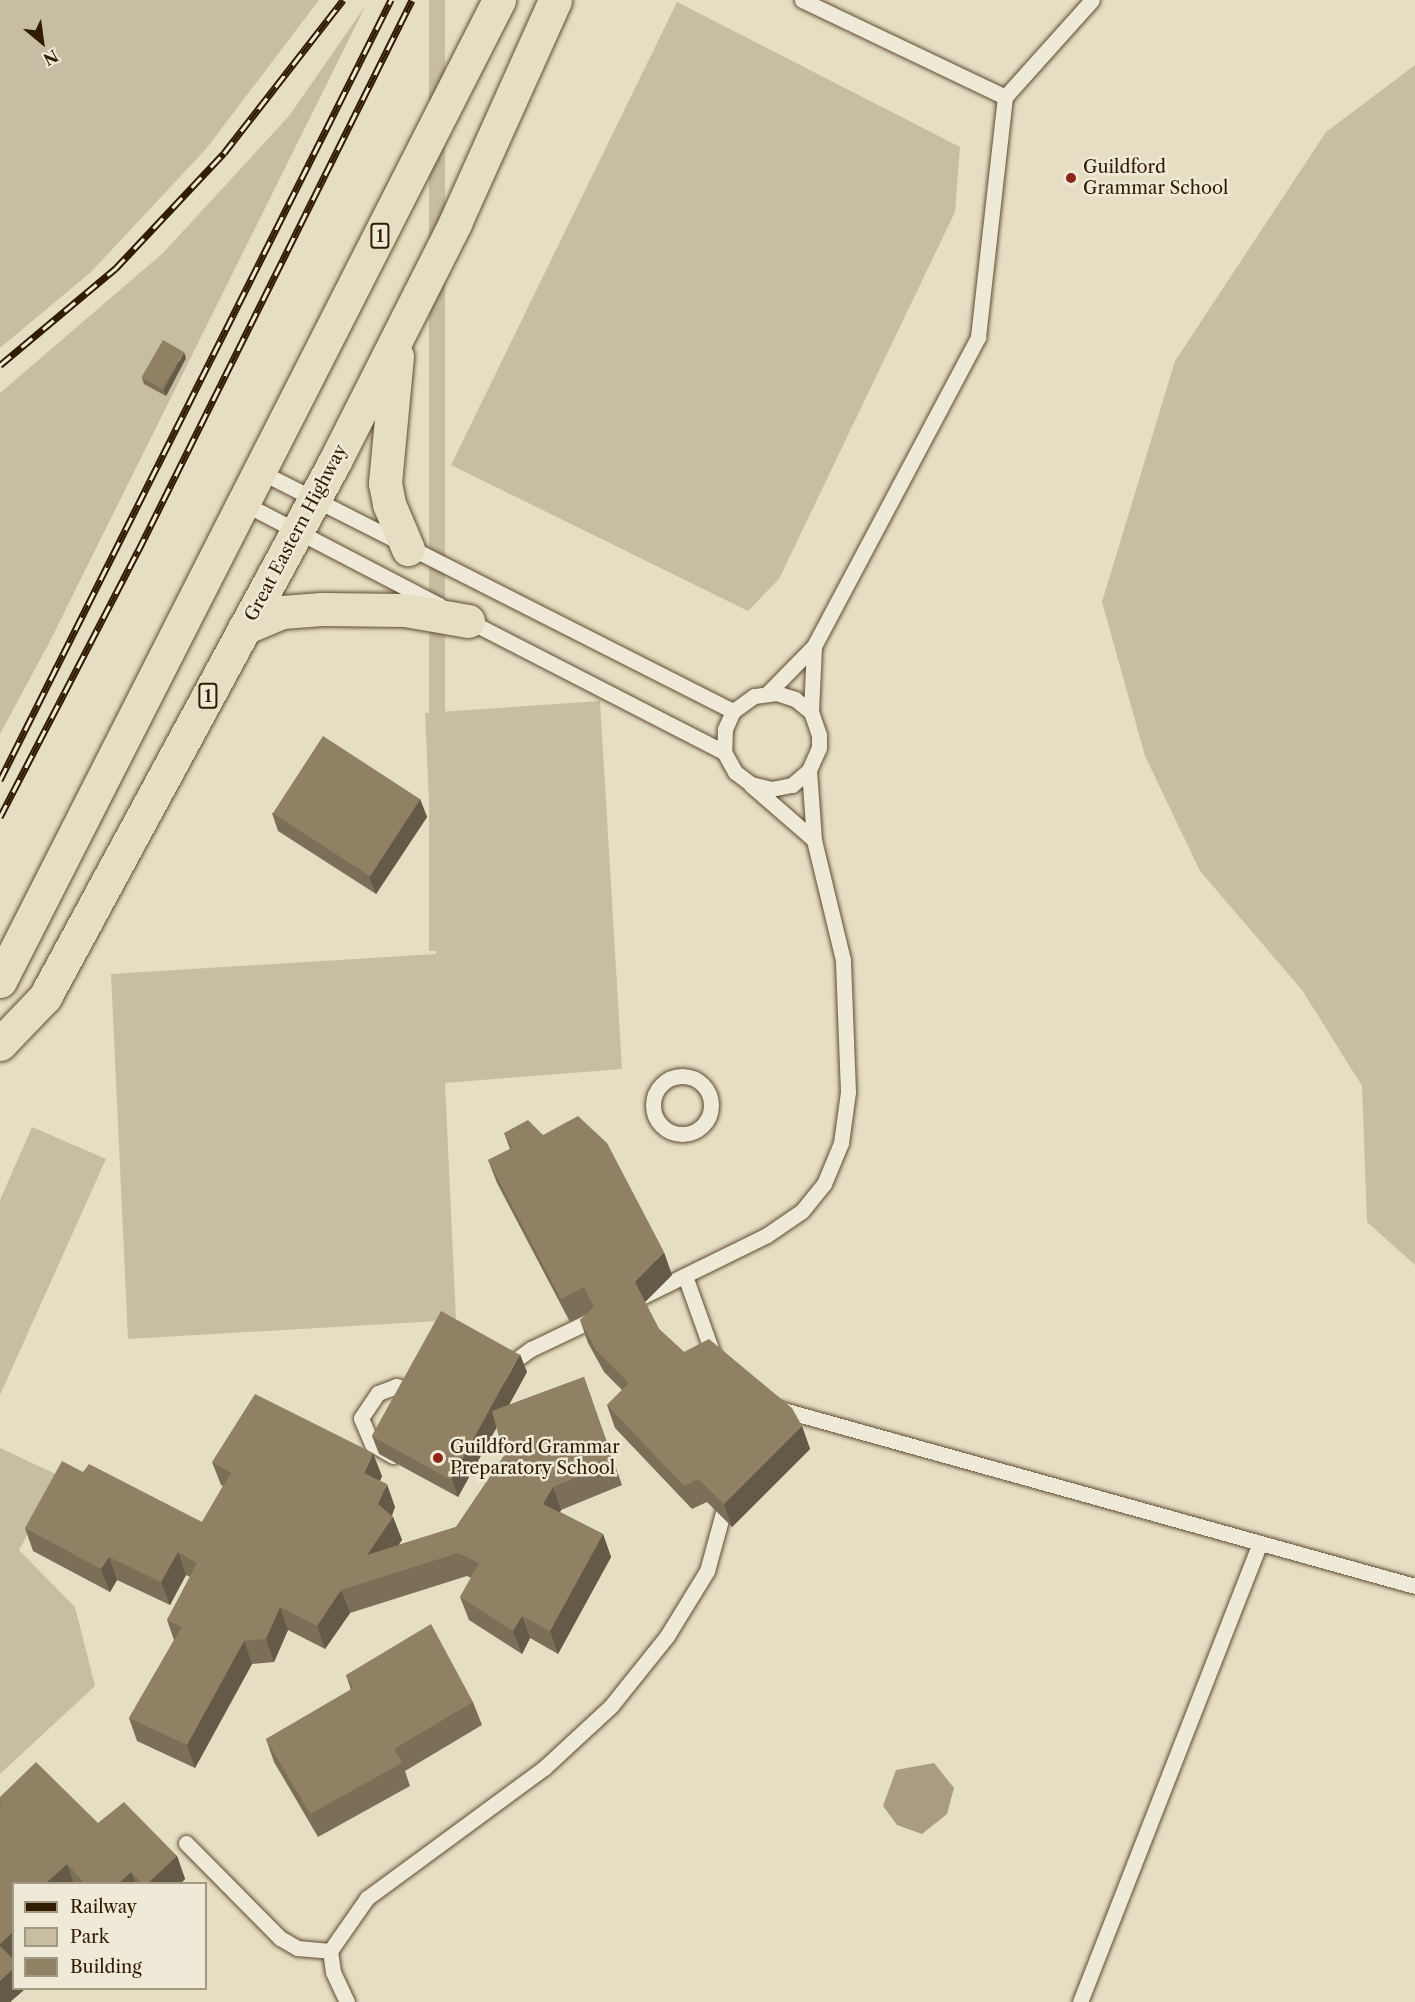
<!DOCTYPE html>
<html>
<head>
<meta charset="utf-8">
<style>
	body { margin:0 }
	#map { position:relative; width:1415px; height:2002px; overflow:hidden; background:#e6dec3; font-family:"Libre Caslon Text",serif }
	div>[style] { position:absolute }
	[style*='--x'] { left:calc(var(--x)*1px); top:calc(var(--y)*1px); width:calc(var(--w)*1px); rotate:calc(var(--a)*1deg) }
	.green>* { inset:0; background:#c7bda2; transform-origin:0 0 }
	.water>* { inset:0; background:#a99c81 }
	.roads { filter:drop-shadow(0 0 2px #5f4c31) drop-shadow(0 0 2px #5f4c31) }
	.service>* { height:15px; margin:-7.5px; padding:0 7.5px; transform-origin:7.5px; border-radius:7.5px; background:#efead8 }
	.service>.ring { margin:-7.5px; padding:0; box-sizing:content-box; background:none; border:15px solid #efead8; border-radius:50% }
	.trunk>* { height:33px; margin:-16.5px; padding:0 16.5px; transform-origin:16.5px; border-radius:16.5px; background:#e6dec3 }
	.rail>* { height:7px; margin-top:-3.5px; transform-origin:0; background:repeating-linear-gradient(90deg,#efead8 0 14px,#321c00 0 28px); box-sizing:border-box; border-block:2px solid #321c00 }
	.wall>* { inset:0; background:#7c6f57 }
	.shaded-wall>* { inset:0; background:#655a47 }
	.building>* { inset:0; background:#908165; transform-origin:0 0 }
	.dots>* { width:16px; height:16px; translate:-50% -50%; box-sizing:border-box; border:3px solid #efead8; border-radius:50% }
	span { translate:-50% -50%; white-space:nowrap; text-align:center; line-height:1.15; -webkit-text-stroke:5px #efead8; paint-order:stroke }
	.shield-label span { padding:2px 4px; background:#efead8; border:2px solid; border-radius:4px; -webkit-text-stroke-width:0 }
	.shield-label { font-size:16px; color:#321c00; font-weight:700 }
	.poi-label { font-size:18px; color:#321c00 }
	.left { translate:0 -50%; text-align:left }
	.street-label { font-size:18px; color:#321c00 }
	.legend { position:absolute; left:12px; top:1882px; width:195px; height:108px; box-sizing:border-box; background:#efead8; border:2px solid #a39882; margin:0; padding:8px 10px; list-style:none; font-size:18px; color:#321c00 }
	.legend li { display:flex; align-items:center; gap:12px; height:30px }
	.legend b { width:30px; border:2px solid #a39882 }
	.north { position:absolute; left:12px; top:12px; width:60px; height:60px; -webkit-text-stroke:4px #efead8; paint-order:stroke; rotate:151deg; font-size:16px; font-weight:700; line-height:24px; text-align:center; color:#321c00 }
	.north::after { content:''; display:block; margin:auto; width:21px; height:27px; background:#321c00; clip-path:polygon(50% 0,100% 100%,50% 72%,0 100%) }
</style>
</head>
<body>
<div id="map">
	<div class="green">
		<i style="clip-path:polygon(0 0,319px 0,206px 149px,91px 272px,0 348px)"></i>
		<i style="left:429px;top:0;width:16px;height:951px"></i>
		<i style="clip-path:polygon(677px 2px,960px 147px,955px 212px,779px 579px,748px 611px,451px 465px)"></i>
		<i style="clip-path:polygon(366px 5px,48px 645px,0 734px,0 393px,163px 253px,289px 116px)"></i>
		<i style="clip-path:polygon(1415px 65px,1415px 1265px,1367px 1222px,1362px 1086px,1302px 990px,1200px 871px,1145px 756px,1102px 602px,1175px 361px,1326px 132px)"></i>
		<i style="clip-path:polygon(600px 701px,622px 1069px,445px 1083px,456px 1320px,128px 1339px,111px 974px,436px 954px,425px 713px)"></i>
		<i style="clip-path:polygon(32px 1127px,106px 1159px,0 1395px,0 1200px)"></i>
		<i style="clip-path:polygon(0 1448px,60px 1476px,19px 1550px,75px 1607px,95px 1686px,0 1774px)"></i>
	</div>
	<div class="water">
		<i style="clip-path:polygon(934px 1763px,954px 1788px,947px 1814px,922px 1834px,897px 1825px,883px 1806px,896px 1770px)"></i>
	</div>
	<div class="roads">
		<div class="service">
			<i style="--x:802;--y:0;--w:225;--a:25.5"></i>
			<i style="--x:1005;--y:97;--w:130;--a:-48.1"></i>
			<i style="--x:261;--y:472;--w:529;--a:26.86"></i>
			<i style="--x:245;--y:504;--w:219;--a:27.5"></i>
			<i style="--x:465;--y:619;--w:291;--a:27.2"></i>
			<i style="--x:767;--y:694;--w:67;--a:-45.6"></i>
			<i style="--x:814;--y:646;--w:350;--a:-62"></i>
			<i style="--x:978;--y:337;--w:242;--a:-83.6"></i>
			<i style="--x:811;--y:712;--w:66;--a:-87.4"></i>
			<i style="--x:751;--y:785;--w:84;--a:41.1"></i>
			<i class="ring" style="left:653px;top:1076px;width:43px;height:43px"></i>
			<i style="--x:685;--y:1276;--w:89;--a:70.3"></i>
			<i style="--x:641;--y:1297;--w:140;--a:-26.2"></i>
			<i style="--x:767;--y:1235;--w:42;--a:-34.4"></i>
			<i style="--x:802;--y:1211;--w:35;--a:-51"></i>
			<i style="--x:824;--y:1184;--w:44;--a:-67.5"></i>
			<i style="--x:841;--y:1143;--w:51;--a:-82.2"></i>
			<i style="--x:848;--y:1092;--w:132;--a:-92.2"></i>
			<i style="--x:843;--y:960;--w:123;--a:-103.6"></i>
			<i style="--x:814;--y:840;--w:70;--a:-94.1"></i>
			<i style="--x:809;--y:770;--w:24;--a:-66"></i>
			<i style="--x:819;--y:748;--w:13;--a:-90"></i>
			<i style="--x:819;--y:735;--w:24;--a:-109"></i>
			<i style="--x:811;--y:712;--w:21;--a:-141"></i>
			<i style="--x:795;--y:699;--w:20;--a:-162"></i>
			<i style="--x:776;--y:693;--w:22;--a:172"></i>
			<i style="--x:754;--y:696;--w:26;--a:144"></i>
			<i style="--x:733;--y:711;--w:20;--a:114"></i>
			<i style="--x:725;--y:729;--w:23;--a:92"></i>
			<i style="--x:724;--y:752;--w:23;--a:61"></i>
			<i style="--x:735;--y:772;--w:20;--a:37"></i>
			<i style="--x:751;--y:784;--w:21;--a:14"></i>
			<i style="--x:771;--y:789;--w:21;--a:-11"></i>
			<i style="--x:792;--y:785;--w:23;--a:-41"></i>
			<i style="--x:506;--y:1367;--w:31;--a:-36"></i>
			<i style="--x:531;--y:1349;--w:74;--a:-25.5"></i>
			<i style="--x:776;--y:1408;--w:663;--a:15.57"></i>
			<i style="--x:393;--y:1456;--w:24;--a:-150"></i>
			<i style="--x:372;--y:1444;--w:28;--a:-113"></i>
			<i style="--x:361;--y:1418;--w:30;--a:-56"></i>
			<i style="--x:378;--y:1393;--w:19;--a:-21"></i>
			<i style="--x:396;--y:1386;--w:24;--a:17"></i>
			<i style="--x:186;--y:1843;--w:134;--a:45.3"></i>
			<i style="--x:280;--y:1938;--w:20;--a:30"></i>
			<i style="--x:297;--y:1948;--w:33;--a:5"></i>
			<i style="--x:347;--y:2002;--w:33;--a:-115"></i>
			<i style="--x:333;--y:1972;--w:21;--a:-98"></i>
			<i style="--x:330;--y:1951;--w:65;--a:-55.1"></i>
			<i style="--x:367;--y:1898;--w:220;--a:-36.3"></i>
			<i style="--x:544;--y:1768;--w:91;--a:-42.8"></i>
			<i style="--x:611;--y:1706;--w:90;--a:-51.3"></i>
			<i style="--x:667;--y:1636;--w:76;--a:-58.4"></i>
			<i style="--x:707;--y:1571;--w:76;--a:-74.7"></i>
			<i style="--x:1080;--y:2002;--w:493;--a:-68.6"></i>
		</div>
		<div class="trunk">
			<i style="--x:397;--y:356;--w:128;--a:95.4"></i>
			<i style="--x:385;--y:483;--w:21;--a:79"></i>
			<i style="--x:389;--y:504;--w:49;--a:67.1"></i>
			<i style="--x:244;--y:628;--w:41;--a:-22.8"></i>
			<i style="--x:282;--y:612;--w:40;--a:-4.3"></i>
			<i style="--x:322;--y:609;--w:83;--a:0.7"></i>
			<i style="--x:405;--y:610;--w:64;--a:9.9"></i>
			<i style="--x:0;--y:981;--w:1101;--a:-63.04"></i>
			<i style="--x:0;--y:1044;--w:65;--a:-46.2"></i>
			<i style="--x:45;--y:997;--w:609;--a:-61.58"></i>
			<i style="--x:335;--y:461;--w:267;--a:-63.2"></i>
			<i style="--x:455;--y:223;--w:244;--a:-65.8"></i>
		</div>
	</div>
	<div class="rail">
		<i style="--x:0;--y:365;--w:150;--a:-39.9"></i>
		<i style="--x:115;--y:269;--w:159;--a:-46.8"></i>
		<i style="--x:224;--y:153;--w:194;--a:-52.1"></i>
		<i style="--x:0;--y:780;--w:873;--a:-63.38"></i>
		<i style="--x:0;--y:817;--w:300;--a:-62.6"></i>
		<i style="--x:138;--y:551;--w:615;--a:-63.56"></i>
	</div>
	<div class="wall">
		<i style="clip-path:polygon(186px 358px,166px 396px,144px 384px,142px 378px)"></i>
		<i style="clip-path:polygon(420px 799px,427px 817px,376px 894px,278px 831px,272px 813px)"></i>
		<i style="clip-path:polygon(504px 1133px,672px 1275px,645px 1302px,659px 1329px,684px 1352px,802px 1426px,810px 1449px,732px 1527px,707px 1502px,692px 1509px,615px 1428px,607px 1405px,622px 1390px,604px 1372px,588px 1343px,580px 1320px,589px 1312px,570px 1322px,497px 1183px,488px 1160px,510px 1149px)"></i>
		<i style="clip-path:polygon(527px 1372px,509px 1405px,584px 1377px,622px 1485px,561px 1510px,560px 1512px,603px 1534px,611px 1557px,558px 1654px,530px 1638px,522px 1654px,469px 1620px,460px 1597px,471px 1578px,467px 1576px,350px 1613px,325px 1649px,288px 1630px,274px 1662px,252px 1664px,195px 1768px,137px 1741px,129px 1718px,174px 1640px,167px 1620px,190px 1577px,186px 1575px,170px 1605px,117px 1580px,110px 1592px,33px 1551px,25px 1528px,83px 1472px,202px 1522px,223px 1486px,221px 1485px,212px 1462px,382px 1476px,380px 1481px,395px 1507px,392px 1516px,393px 1517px,402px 1540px,398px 1545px,456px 1527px,504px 1456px,497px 1427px,458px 1497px,379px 1454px,372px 1436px)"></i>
		<i style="clip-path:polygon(346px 1675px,473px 1702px,482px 1725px,405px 1771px,410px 1786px,318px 1837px,274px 1762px,266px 1739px,351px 1690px)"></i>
		<i style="clip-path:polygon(0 1797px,98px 1823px,177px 1856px,185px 1879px,180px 1884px,14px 1884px,14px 1989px,25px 1989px,10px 2002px,0 2002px)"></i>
	</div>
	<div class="shaded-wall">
		<i style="clip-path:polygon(184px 352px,186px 358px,166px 396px,164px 390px)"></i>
		<i style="clip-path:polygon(420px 799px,427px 817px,376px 894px,369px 877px)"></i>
		<i style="clip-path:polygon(664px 1252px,672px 1275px,643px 1304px,635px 1282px)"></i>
		<i style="clip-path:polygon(520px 1354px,527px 1372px,458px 1497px,452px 1479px)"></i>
		<i style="clip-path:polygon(802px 1426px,810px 1449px,732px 1527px,724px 1504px)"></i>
		<i style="clip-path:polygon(373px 1453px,382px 1476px,373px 1496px,364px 1473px)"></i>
		<i style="clip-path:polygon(387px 1484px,395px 1507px,387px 1526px,393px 1517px,402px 1540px,376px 1578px,367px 1555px,378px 1504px)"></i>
		<i style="clip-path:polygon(553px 1487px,561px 1510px,551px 1527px,543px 1504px)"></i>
		<i style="clip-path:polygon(603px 1534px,611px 1557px,558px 1654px,550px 1631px)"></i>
		<i style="clip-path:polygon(178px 1552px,186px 1575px,170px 1605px,161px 1582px)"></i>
		<i style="clip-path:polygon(109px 1557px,117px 1580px,110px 1592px,101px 1569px)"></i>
		<i style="clip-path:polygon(341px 1590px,350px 1613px,325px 1649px,317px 1626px)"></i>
		<i style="clip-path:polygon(280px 1607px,288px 1630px,274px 1662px,266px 1639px)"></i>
		<i style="clip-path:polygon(522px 1616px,530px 1638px,522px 1654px,513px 1631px)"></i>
		<i style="clip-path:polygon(244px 1641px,252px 1664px,195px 1768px,187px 1745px)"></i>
		<i style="clip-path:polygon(177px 1856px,185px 1879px,180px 1884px,147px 1884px)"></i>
		<i style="clip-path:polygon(67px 1864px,74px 1884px,45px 1884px)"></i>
		<i style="clip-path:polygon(131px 1872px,136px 1884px,118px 1884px)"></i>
		<i style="clip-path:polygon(14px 1931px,14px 1962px,0 1949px,0 1944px)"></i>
		<i style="clip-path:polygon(14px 1968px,14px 1989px,25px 1989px,10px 2002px,0 2002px,0 1981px)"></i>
	</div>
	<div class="building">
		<i style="left:163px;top:340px;width:24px;height:43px;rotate:30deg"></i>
		<i style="left:323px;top:736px;width:116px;height:92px;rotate:33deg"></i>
		<i style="clip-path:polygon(578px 1116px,607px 1143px,664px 1252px,635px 1282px,659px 1329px,684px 1352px,709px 1339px,792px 1408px,802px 1426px,724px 1504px,698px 1479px,684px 1486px,607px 1405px,629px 1383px,596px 1350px,580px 1320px,594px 1307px,584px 1287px,561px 1299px,488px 1160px,512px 1148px,504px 1133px,528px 1120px,543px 1135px)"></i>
		<i style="left:441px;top:1311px;width:90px;height:143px;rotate:29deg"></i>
		<i style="clip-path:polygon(584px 1377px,613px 1462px,553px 1487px,543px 1504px,603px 1534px,550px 1631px,522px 1616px,513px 1631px,460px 1597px,479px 1563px,458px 1553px,341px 1590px,317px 1626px,280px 1607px,266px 1639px,244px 1641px,187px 1745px,129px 1718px,182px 1627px,167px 1620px,197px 1563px,178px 1552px,161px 1582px,109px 1557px,101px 1569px,25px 1528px,62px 1461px,83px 1472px,89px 1464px,202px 1522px,231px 1473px,212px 1462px,255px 1394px,373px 1453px,364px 1473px,387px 1484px,378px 1504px,393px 1517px,367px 1555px,456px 1527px,504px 1456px,492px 1411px)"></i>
		<i style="clip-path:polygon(431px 1624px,473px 1702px,394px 1749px,402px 1763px,310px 1814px,266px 1739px,353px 1688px,346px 1675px)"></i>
		<i style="clip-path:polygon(36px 1762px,98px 1823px,124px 1802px,177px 1856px,147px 1884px,143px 1884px,131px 1872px,118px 1884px,85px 1884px,67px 1864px,45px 1884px,14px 1884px,14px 1931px,0 1944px,0 1807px,2px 1805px,0 1804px,0 1797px)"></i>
		<i style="clip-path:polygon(0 1946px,14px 1960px,14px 1968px,0 1981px)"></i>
	</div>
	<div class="dots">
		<i style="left:1071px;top:178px;background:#8f2418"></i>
		<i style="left:438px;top:1458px;background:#8f2418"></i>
	</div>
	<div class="shield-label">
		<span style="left:380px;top:236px">1</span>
		<span style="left:208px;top:696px">1</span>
	</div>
	<div class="poi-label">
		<span class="left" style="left:1083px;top:178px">Guildford<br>Grammar School</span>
		<span class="left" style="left:450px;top:1458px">Guildford Grammar<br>Preparatory School</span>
	</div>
	<div class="street-label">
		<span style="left:296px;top:533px;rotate:-62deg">Great Eastern Highway</span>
	</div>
	<ul class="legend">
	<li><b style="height:8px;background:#321c00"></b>Railway</li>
	<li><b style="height:16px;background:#c7bda2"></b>Park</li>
	<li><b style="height:16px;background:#908165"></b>Building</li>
	</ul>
	<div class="north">N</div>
</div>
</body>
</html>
